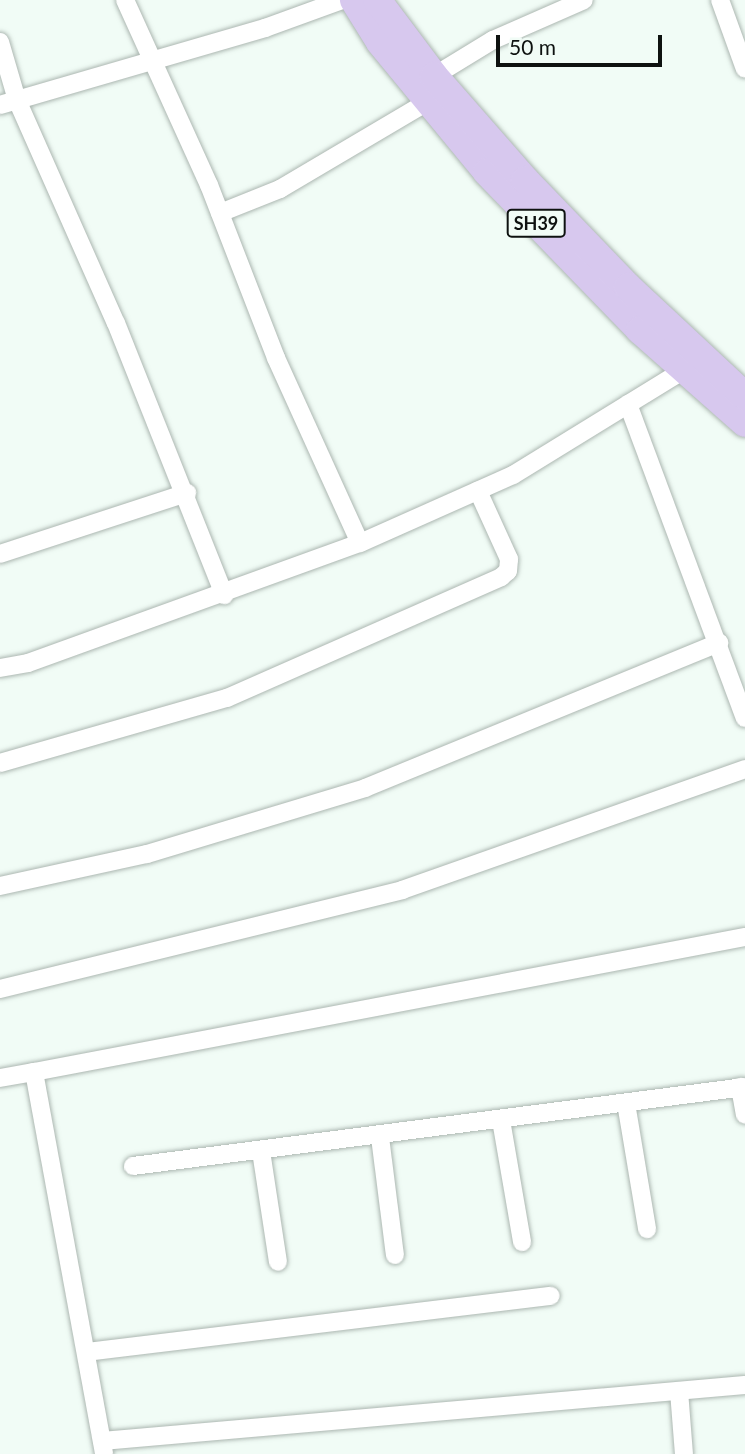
<!DOCTYPE html>
<html>
<head>
<meta charset="utf-8">
<style>
	body { margin:0 }
	#map { position:relative; width:745px; height:1454px; overflow:hidden; background:#f1fcf6; font-family:Lato,sans-serif }
	div>[style] { position:absolute }
	[style*='--x'] { left:calc(var(--x)*1px); top:calc(var(--y)*1px); width:calc(var(--w)*1px); rotate:calc(var(--a)*1deg) }
	.roads { filter:drop-shadow(0 0 2px #acb7b1) drop-shadow(0 0 2px #acb7b1) }
	.street>* { height:18px; margin:-9px; padding:0 9px; transform-origin:9px; border-radius:9px; background:#fff }
	.primary>* { height:28px; margin:-14px; padding:0 14px; transform-origin:14px; border-radius:14px; background:#d7c8ee }
	span { translate:-50% -50%; white-space:nowrap; text-align:center; line-height:1.15; -webkit-text-stroke:7px #f1fcf6; paint-order:stroke }
	.shield-label span { padding:2px 5px; background:#f1fcf6; border:2px solid; border-radius:5px; -webkit-text-stroke-width:0 }
	.shield-label { font-size:18px; color:#0e1210; font-weight:700 }
	.scale { position:absolute; left:496px; top:35px; width:166px; height:32px; box-sizing:border-box; border:4px solid #0e1210; border-top:0; padding-left:9px; font-size:21px; line-height:24px; white-space:nowrap; color:#0e1210; -webkit-text-stroke:5px #f1fcf6; paint-order:stroke }
</style>
</head>
<body>
<div id="map">
	<div class="roads">
		<div class="street">
			<i style="--x:125;--y:0;--w:203;--a:65.6"></i>
			<i style="--x:209;--y:185;--w:186;--a:68.8"></i>
			<i style="--x:276;--y:358;--w:203;--a:65.6"></i>
			<i style="--x:720;--y:0;--w:73;--a:70.1"></i>
			<i style="--x:0;--y:42;--w:60;--a:73.7"></i>
			<i style="--x:17;--y:100;--w:244;--a:66.1"></i>
			<i style="--x:116;--y:323;--w:293;--a:68.3"></i>
			<i style="--x:434;--y:76;--w:69;--a:-31.4"></i>
			<i style="--x:493;--y:40;--w:99;--a:-23.7"></i>
			<i style="--x:0;--y:105;--w:276;--a:-16.2"></i>
			<i style="--x:265;--y:28;--w:82;--a:-20"></i>
			<i style="--x:220;--y:213;--w:65;--a:-21.8"></i>
			<i style="--x:280;--y:189;--w:171;--a:-30.6"></i>
			<i style="--x:628;--y:404;--w:335;--a:69.6"></i>
			<i style="--x:0;--y:554;--w:197;--a:-18.1"></i>
			<i style="--x:0;--y:668;--w:28;--a:-10"></i>
			<i style="--x:28;--y:663;--w:353;--a:-19.9"></i>
			<i style="--x:360;--y:543;--w:167;--a:-24"></i>
			<i style="--x:513;--y:475;--w:201;--a:-31.6"></i>
			<i style="--x:0;--y:763;--w:236;--a:-16"></i>
			<i style="--x:227;--y:698;--w:300;--a:-23.8"></i>
			<i style="--x:501;--y:577;--w:9;--a:-41"></i>
			<i style="--x:508;--y:571;--w:12;--a:-85"></i>
			<i style="--x:509;--y:559;--w:75;--a:-114.5"></i>
			<i style="--x:0;--y:886;--w:150;--a:-12.3"></i>
			<i style="--x:147;--y:854;--w:228;--a:-16.8"></i>
			<i style="--x:365;--y:788;--w:383;--a:-22.3"></i>
			<i style="--x:0;--y:989;--w:414;--a:-13.8"></i>
			<i style="--x:402;--y:890;--w:364;--a:-19.4"></i>
			<i style="--x:34;--y:1072;--w:724;--a:-10.75"></i>
			<i style="--x:0;--y:1078;--w:35;--a:-10"></i>
			<i style="--x:34;--y:1072;--w:388;--a:79.6"></i>
			<i style="--x:740;--y:1087;--w:28;--a:80"></i>
			<i style="--x:626;--y:1103;--w:128;--a:80.5"></i>
			<i style="--x:501;--y:1120;--w:124;--a:80.2"></i>
			<i style="--x:380;--y:1137;--w:119;--a:82.8"></i>
			<i style="--x:261;--y:1151;--w:112;--a:81.3"></i>
			<i style="--x:133;--y:1166;--w:617;--a:-7.36"></i>
			<i style="--x:86;--y:1352;--w:468;--a:-6.9"></i>
			<i style="--x:679;--y:1391;--w:63;--a:85.5"></i>
			<i style="--x:102;--y:1441;--w:645;--a:-4.98"></i>
		</div>
		<div class="primary">
			<i style="--x:354;--y:0;--w:49;--a:58.2"></i>
			<i style="--x:380;--y:42;--w:168;--a:50.5"></i>
			<i style="--x:487;--y:172;--w:220;--a:45.9"></i>
			<i style="--x:640;--y:330;--w:140;--a:41.5"></i>
			<i style="--x:377;--y:0;--w:95;--a:53.1"></i>
			<i style="--x:434;--y:76;--w:138;--a:48.8"></i>
			<i style="--x:525;--y:180;--w:149;--a:46.1"></i>
			<i style="--x:628;--y:287;--w:160;--a:43"></i>
		</div>
	</div>
	<div class="shield-label">
		<span style="left:536px;top:223px">SH39</span>
	</div>
	<div class="scale">50 m</div>
</div>
</body>
</html>
